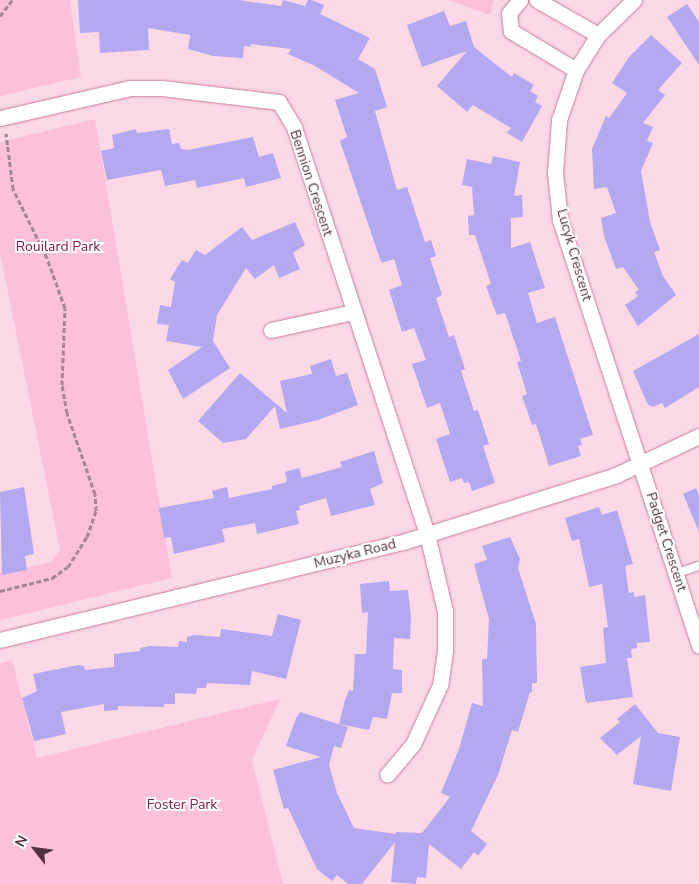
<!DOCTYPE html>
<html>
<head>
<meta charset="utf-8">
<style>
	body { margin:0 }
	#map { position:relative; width:699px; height:884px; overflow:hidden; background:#fad8e6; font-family:"Nunito Sans",sans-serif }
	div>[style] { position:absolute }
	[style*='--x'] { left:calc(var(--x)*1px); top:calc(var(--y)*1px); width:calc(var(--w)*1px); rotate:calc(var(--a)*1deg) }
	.green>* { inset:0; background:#fdc0da }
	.building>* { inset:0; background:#b4a8f1 }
	.path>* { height:3px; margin-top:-1.5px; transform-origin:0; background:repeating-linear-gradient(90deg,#a68493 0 5px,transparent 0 7.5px) }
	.roads { filter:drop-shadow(0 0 1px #c77b9d) drop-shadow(0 0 1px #c77b9d) }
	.lane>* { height:8px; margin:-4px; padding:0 4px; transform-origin:4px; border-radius:4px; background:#fff }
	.street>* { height:15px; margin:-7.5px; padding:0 7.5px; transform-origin:7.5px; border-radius:7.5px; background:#fff }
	span { translate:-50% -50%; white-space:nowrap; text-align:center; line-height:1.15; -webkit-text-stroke:4px #fff; paint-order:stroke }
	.street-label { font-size:14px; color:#51303f }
	.park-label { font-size:14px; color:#821c55 }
	.north { position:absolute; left:10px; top:824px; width:50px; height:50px; -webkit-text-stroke:4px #fff; paint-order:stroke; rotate:300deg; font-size:14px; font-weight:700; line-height:20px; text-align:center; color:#51303f }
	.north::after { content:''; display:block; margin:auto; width:18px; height:22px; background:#51303f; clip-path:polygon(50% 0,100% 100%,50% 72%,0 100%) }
</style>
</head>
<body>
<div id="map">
	<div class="green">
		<i style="clip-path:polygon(0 0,70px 0,81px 77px,0 96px)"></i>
		<i style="clip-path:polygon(448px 0,494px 0,490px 15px)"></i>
		<i style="clip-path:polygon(95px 119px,172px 578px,0 620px,0 573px,51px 562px,60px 550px,0 253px,0 142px)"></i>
		<i style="clip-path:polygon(12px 660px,37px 758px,280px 699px,252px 760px,283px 884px,0 884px,0 663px)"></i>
	</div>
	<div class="building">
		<i style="clip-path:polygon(78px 0,239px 0,281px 6px,283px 0,305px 6px,308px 0,312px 0,324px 5px,320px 14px,370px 38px,358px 59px,375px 69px,387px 107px,375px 111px,397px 190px,407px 187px,425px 242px,431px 240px,436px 256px,430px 258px,442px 295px,436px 298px,449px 337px,454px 335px,465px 369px,461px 371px,474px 411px,478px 410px,489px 444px,483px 446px,495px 483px,472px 491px,469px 482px,464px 483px,462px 478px,450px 482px,436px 439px,450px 434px,440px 403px,427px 408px,412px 364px,426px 360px,414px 328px,402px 332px,389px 290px,402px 285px,394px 259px,382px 263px,380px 259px,340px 141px,347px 137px,335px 100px,359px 93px,315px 66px,288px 54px,291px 49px,251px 44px,250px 47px,244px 46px,243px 58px,213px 56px,188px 49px,190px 35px,148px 28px,149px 50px,100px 53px,99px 32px,80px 33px)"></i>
		<i style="clip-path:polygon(687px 4px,699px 22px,699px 65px,667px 17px)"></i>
		<i style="clip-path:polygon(444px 11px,450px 26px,466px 21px,474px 47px,494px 63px,512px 77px,514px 73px,534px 85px,530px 91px,538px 96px,535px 102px,542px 106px,522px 142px,507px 133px,511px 128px,473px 105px,467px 112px,437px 86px,467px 51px,422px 67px,407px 25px)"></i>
		<i style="clip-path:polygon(651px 35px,682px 63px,658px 90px,665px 95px,643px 123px,653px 127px,647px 141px,653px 143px,641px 171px,650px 222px,660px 250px,654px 252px,663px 276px,676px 295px,638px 326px,625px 305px,638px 296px,635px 292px,639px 290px,623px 267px,616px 269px,604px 236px,601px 218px,616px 213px,607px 187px,594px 189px,592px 149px,606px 116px,609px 118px,627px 93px,612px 83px,629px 57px)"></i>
		<i style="clip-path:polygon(136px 129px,137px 133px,169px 129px,172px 144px,179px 143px,181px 149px,188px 150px,253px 137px,259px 157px,273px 153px,281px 178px,246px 187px,244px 178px,197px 188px,195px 180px,165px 186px,161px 170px,107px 180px,101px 151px,114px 148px,112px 135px)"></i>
		<i style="clip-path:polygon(493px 156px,520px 162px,514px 196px,522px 195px,523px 217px,511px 218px,511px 248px,530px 242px,545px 288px,528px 293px,537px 323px,555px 317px,593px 435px,580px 439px,582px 445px,578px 446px,581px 456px,549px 466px,536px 424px,532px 425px,522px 396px,527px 394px,517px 362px,521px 361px,505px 313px,497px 315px,493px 305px,486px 286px,491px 284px,475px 235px,469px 235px,468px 216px,474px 215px,472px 187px,462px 185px,467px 159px,491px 164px)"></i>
		<i style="clip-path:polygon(295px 222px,305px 245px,293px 253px,300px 269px,279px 278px,274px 265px,255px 279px,246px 268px,217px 315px,213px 341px,230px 368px,183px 399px,168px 370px,202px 347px,166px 341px,169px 325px,157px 324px,160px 305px,171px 307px,175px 282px,170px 279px,182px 260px,188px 263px,196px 250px,205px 255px,242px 227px,252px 240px)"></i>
		<i style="clip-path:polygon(699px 334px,699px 387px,665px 408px,662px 403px,653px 407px,648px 405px,633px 371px)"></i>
		<i style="clip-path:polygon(331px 359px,336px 376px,347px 373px,358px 405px,318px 420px,280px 429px,275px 406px,246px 439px,223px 443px,198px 421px,240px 373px,287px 413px,280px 381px,312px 374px,310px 366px)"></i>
		<i style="clip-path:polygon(374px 451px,383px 483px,370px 489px,375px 505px,331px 516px,326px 498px,299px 506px,300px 510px,296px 511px,299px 524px,257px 534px,255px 523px,222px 529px,225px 542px,174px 554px,171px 537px,164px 538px,159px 508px,214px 498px,212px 491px,227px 487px,229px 498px,272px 489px,272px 486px,287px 482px,285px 472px,299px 468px,302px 478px,342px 467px,340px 462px)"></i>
		<i style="clip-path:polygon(24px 487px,34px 554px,25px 556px,27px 570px,2px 575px,0 492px)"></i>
		<i style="clip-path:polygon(696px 488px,699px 496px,699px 532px,683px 494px)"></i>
		<i style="clip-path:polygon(599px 507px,602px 515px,617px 510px,633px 564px,625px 566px,629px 593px,634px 592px,634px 597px,645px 595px,650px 642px,637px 643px,637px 648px,631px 649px,632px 658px,627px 658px,633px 697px,586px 703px,580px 667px,606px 663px,603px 628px,608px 627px,602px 584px,589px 587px,579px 539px,572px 541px,565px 518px)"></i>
		<i style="clip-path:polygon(510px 537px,520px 559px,518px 568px,536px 624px,537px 683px,532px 683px,532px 692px,530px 692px,518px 732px,512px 730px,498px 775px,471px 831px,487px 844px,478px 856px,474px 852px,461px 869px,429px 844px,426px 878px,417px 877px,416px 884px,391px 882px,395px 842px,362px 884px,348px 884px,337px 875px,332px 881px,317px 869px,288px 808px,284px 809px,273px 770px,321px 757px,286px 746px,296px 718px,300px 712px,348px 727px,341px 748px,334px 746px,329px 765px,337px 793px,354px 828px,396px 834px,396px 832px,422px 833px,450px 797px,441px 793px,459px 749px,472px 703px,483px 706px,482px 659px,487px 659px,489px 619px,474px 564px,487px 560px,482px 546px)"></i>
		<i style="clip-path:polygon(389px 581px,390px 591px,408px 590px,411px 617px,410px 639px,394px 638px,393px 669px,402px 670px,402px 693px,392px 693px,387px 719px,373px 717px,369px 730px,339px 724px,345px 700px,349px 690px,353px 691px,355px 654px,366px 654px,368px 612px,362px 613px,360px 584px)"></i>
		<i style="clip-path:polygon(278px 614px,301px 620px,286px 679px,252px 671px,250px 685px,207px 683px,206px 688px,197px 688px,196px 694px,175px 693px,175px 704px,164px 704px,164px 707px,118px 706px,118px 710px,104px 711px,104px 704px,61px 712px,66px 734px,34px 741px,22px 698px,37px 691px,33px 674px,78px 665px,84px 666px,85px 670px,114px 667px,114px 654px,140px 651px,140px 648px,149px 646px,178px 647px,179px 641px,187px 642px,187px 637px,194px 635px,220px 637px,221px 629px,272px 636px)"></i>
		<i style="clip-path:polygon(635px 704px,658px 733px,680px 737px,671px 791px,633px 784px,641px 736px,617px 755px,600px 738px,620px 722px,617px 719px)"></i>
	</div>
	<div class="path">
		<i style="--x:0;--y:16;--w:20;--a:-53"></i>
		<i style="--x:0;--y:591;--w:54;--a:-14"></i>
		<i style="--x:52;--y:578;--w:19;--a:-35"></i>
		<i style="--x:68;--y:567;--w:36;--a:-58"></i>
		<i style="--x:87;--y:537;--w:28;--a:-71"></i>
		<i style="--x:96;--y:511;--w:17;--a:-93"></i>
		<i style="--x:95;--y:494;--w:86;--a:-109.1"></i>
		<i style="--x:67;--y:413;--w:28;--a:-100"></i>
		<i style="--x:62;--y:385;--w:77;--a:-87.8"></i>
		<i style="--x:65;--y:308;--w:53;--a:-109.8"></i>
		<i style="--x:47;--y:258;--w:77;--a:-116.2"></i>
		<i style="--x:13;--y:189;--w:56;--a:-97.1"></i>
	</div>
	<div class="roads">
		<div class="lane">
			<i style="--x:677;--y:573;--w:23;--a:-18"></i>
		</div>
		<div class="street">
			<i style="--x:520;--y:0;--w:17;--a:130"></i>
			<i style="--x:509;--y:13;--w:18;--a:84"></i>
			<i style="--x:511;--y:31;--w:76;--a:31"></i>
			<i style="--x:537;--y:0;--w:70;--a:29.8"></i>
			<i style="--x:634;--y:0;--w:50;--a:135.8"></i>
			<i style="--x:598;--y:35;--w:41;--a:122.2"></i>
			<i style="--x:576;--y:70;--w:53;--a:108.8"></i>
			<i style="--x:559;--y:120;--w:53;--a:94.3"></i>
			<i style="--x:555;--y:173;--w:47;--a:83.9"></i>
			<i style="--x:560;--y:220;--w:448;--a:71.9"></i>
			<i style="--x:0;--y:118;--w:133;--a:-13"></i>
			<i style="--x:130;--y:88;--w:32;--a:0"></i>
			<i style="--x:162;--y:88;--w:118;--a:6.8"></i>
			<i style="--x:279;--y:102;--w:29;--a:59"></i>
			<i style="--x:294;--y:127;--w:428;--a:71.9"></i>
			<i style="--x:427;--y:534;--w:79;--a:76.8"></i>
			<i style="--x:445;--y:611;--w:40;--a:90"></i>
			<i style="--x:445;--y:651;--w:34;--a:98"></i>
			<i style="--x:440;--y:685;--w:65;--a:114.6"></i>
			<i style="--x:413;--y:744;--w:40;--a:130"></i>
			<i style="--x:271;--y:330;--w:84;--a:-12.4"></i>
			<i style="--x:0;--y:640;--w:418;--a:-13.7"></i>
			<i style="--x:406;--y:541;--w:220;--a:-17.4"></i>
			<i style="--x:616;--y:475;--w:92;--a:-25.2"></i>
		</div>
	</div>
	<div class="street-label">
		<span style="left:311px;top:183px;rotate:72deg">Bennion Crescent</span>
		<span style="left:574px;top:255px;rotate:74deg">Lucyk Crescent</span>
		<span style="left:666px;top:542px;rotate:72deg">Padget Crescent</span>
		<span style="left:355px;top:554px;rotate:-14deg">Muzyka Road</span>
	</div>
	<div class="park-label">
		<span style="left:58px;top:247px">Rouilard Park</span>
		<span style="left:182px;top:805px">Foster Park</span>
	</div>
	<div class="north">N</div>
</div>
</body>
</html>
